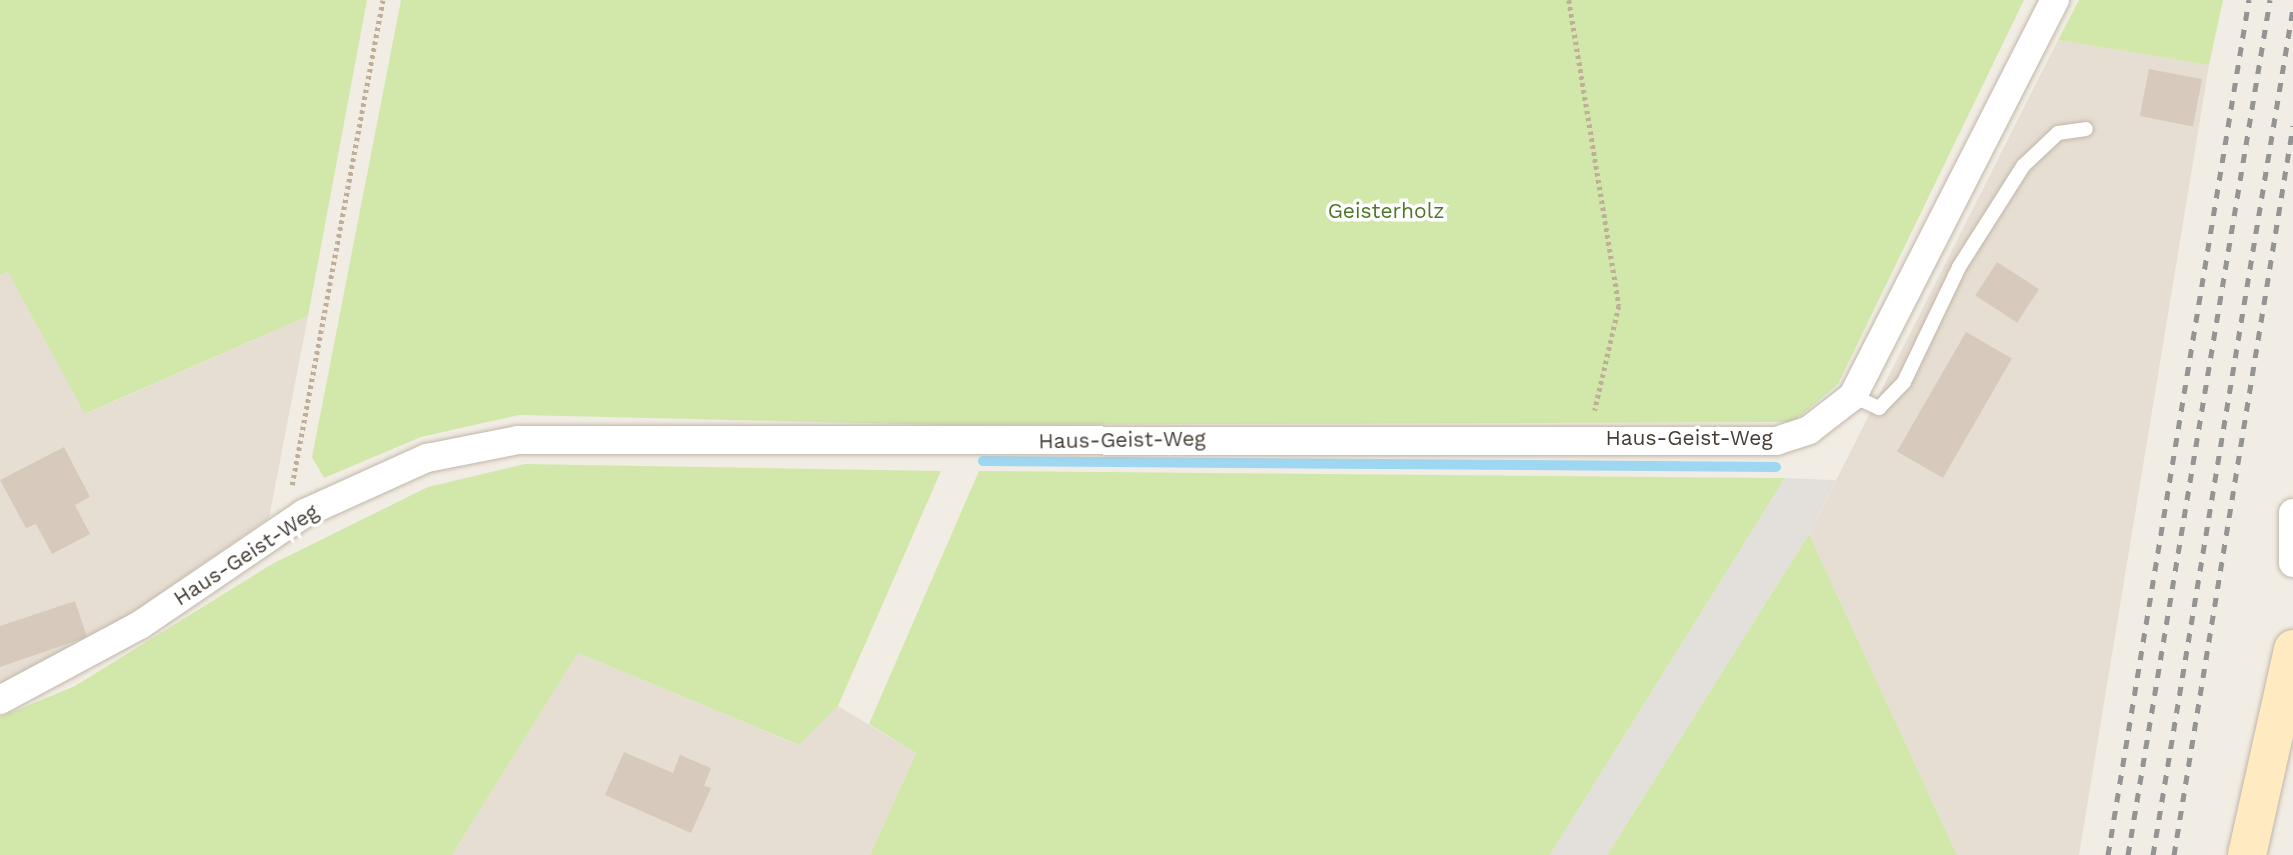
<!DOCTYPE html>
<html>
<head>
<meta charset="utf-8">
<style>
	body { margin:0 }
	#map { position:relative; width:2293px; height:855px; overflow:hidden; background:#f2ede4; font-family:"Work Sans",sans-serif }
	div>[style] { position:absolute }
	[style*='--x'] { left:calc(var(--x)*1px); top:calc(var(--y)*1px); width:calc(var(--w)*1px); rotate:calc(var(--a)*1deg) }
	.residential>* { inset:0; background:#e6ded2 }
	.green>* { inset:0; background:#d2e8ab }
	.parking>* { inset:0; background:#e3e0dc }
	.stream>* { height:10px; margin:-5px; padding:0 5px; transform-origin:5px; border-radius:5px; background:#9ed7f1 }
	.building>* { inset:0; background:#d7cabc; transform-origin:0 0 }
	.path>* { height:4.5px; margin-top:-2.25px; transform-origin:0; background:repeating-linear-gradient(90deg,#c0ae97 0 3.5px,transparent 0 7px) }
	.roads { filter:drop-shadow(0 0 2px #c1b6a9) drop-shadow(0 0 2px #c1b6a9) }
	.lane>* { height:14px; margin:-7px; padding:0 7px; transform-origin:7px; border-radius:7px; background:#fff }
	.street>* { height:28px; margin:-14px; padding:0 14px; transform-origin:14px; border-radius:14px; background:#fff }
	.secondary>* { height:38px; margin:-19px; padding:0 19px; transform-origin:19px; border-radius:19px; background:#ffeac1 }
	.rail>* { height:5px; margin-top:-2.5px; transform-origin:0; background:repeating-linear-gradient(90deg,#949494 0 9px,transparent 0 18px) }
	span { translate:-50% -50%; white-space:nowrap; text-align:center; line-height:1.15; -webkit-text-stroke:7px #fff; paint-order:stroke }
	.park-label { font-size:21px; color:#4c7726 }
	.street-label { font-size:21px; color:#443c34 }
</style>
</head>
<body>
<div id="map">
	<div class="residential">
		<i style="clip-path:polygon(2058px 40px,2209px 65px,2079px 855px,1957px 855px,1809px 534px)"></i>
		<i style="clip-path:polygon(8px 272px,86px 414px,308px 316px,269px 518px,62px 661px,0 684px,0 275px)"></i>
		<i style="clip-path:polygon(578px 653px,798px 745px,838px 706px,916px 753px,870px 855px,452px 855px)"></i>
	</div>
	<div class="green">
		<i style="clip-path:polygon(0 0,367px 0,308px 316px,85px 414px,8px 272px,0 275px)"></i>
		<i style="clip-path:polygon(401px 0,2024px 0,1838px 384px,1793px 422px,948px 425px,519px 415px,421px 437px,324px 478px,312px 457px)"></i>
		<i style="clip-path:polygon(2079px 0,2223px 0,2209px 65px,2058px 40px)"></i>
		<i style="clip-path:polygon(525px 464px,941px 471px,838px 706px,799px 745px,578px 653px,452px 855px,0 855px,0 717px,75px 686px,272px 564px,428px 487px)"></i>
		<i style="clip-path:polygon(979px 471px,1785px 478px,1550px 855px,870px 855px,916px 753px,869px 724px)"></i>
		<i style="clip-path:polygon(1809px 534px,1957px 855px,1607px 855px)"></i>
	</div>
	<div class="parking">
		<i style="clip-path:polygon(1785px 478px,1836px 480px,1809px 534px,1607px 855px,1550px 855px)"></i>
	</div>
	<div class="stream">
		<i style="--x:983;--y:461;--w:793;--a:0.43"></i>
	</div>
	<div class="building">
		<i style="left:2149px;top:69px;width:54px;height:48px;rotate:11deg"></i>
		<i style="left:1997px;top:262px;width:50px;height:40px;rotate:33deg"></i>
		<i style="left:1966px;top:332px;width:53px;height:138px;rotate:30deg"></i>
		<i style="clip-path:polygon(64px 447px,90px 497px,75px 505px,90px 534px,52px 554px,36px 524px,26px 528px,0 480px)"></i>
		<i style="clip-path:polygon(75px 601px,87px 637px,0 667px,0 626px)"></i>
		<i style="clip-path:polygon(624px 752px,673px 773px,680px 755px,711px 768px,704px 786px,711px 788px,691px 833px,605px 795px)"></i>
	</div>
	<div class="path">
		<i style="--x:1569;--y:0;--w:310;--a:80.7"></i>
		<i style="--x:1619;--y:306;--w:107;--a:103"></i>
		<i style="--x:292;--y:485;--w:493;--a:-79.4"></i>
	</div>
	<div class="roads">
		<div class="lane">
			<i style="--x:1853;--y:396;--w:29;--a:25"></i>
			<i style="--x:1879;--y:408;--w:36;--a:-46"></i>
			<i style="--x:1904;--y:382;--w:127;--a:-64.4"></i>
			<i style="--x:1959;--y:267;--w:120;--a:-57.6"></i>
			<i style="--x:2023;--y:166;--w:48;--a:-43.3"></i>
			<i style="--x:2058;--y:133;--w:28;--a:-8"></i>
		</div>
		<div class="street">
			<i style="--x:2293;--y:513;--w:50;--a:90"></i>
			<i style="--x:0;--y:700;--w:159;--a:-28.2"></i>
			<i style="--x:140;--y:625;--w:199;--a:-34.2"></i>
			<i style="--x:305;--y:513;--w:134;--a:-24.3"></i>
			<i style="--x:427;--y:458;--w:93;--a:-11.2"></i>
			<i style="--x:518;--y:440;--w:1258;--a:0.05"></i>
			<i style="--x:1776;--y:441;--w:35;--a:-18"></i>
			<i style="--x:1809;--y:430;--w:56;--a:-37.7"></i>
			<i style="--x:1853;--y:396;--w:445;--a:-63"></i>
		</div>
		<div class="secondary">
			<i style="--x:2247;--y:855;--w:211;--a:-77.4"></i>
		</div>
	</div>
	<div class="rail">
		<i style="--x:2108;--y:855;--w:867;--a:-80.64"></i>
		<i style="--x:2128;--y:855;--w:867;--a:-80.57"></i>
		<i style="--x:2153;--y:855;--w:858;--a:-80.61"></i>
		<i style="--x:2174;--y:855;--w:739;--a:-80.73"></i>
	</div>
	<div class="park-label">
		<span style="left:1386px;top:211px">Geisterholz</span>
	</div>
	<div class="street-label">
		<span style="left:1689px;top:438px">Haus-Geist-Weg</span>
		<span style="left:1122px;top:440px;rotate:-1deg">Haus-Geist-Weg</span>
		<span style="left:246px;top:555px;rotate:-33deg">Haus-Geist-Weg</span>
	</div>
</div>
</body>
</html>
